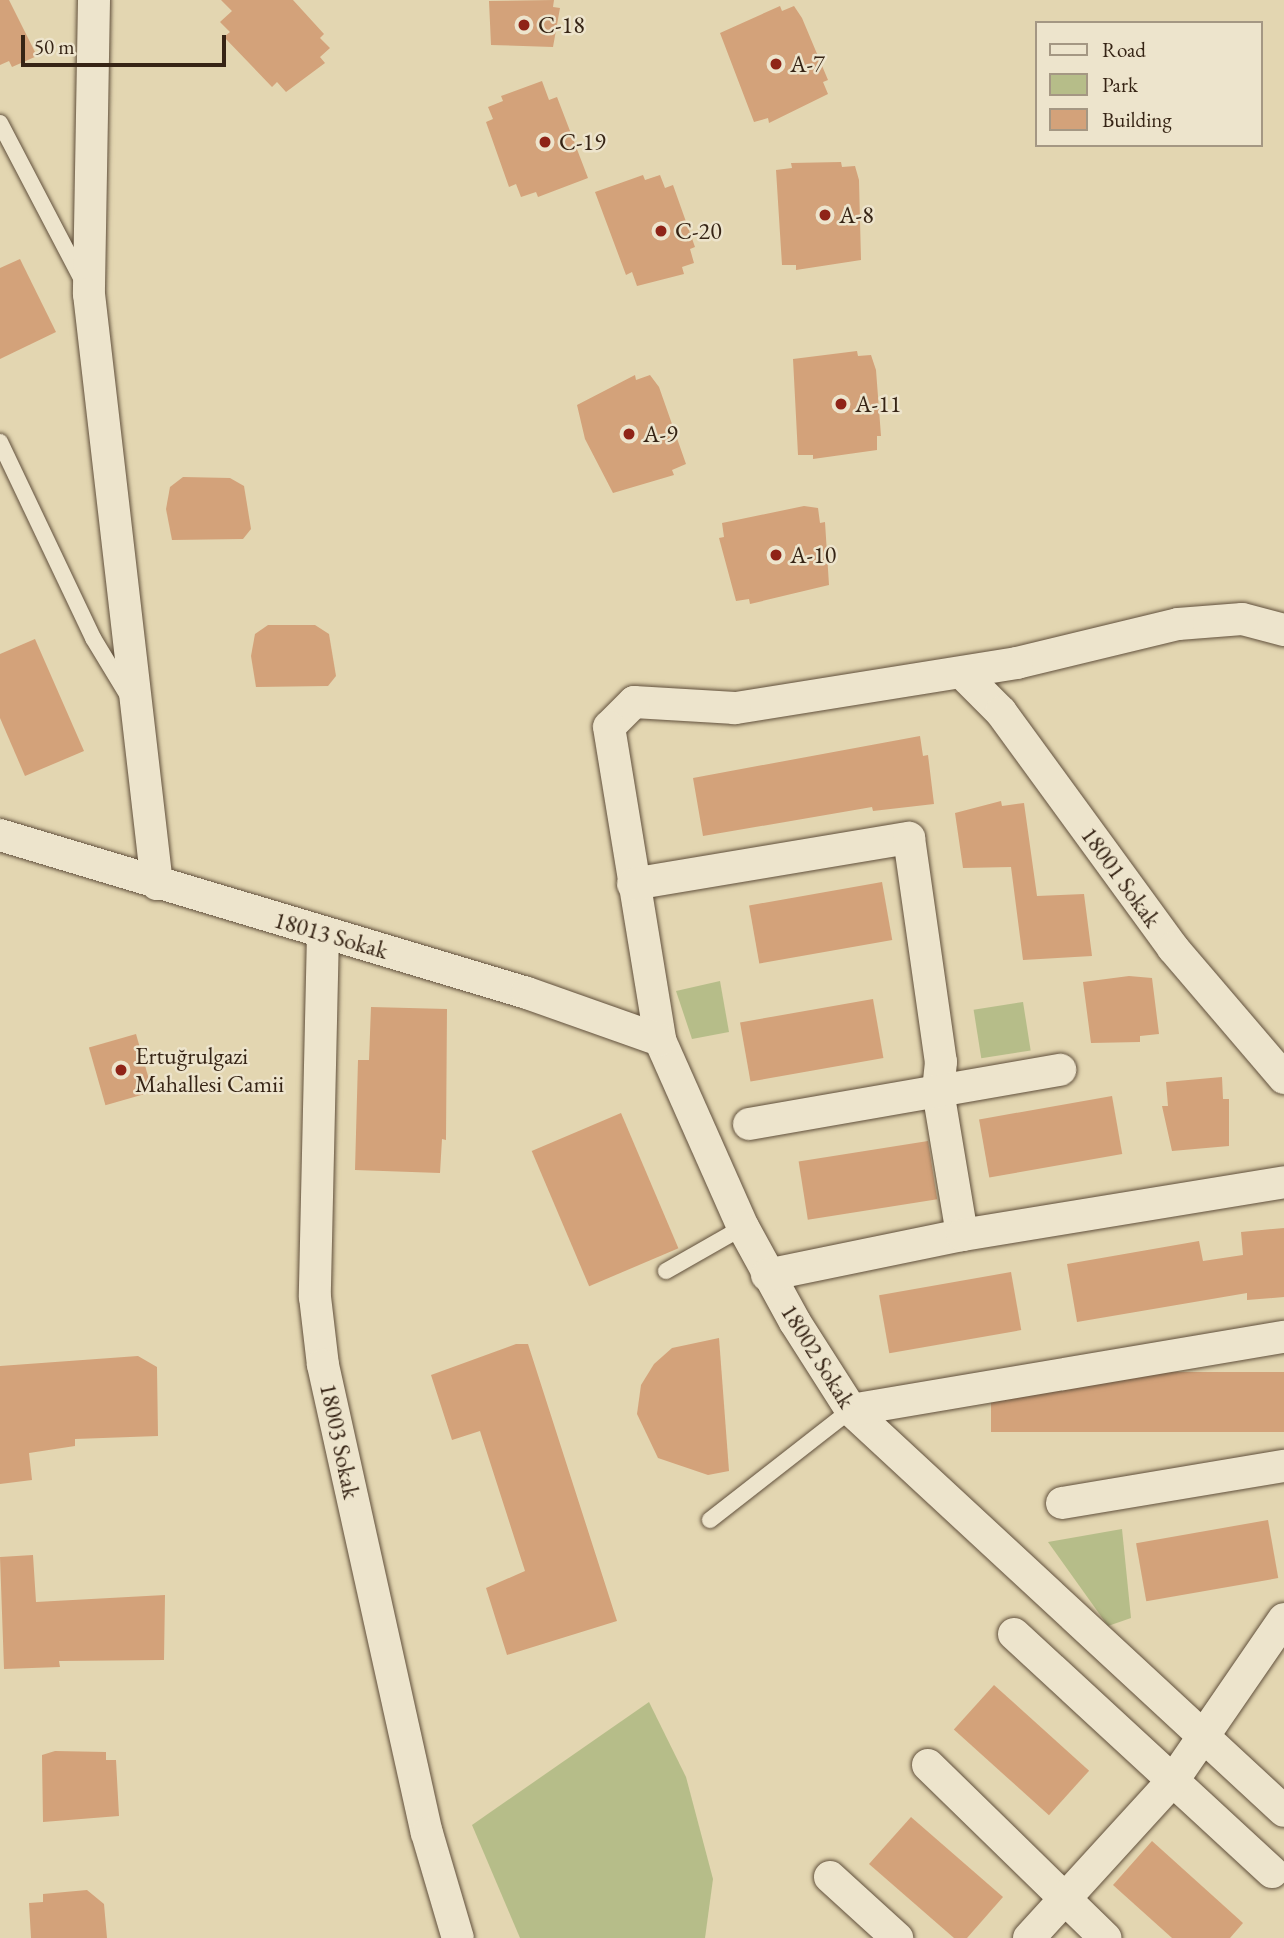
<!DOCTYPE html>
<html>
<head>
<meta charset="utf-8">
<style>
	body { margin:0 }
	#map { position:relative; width:1284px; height:1938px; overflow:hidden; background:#e3d6b1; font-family:"EB Garamond",serif }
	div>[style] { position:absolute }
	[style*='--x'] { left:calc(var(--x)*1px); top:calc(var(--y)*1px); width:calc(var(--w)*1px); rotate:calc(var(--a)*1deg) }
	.green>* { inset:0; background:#b6bd89; transform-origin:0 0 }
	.building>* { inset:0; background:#d3a27a; transform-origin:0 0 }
	.roads { filter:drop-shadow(0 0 2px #61503c) drop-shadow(0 0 2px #61503c) }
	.lane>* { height:16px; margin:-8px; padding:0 8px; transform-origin:8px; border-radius:8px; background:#ede4cc }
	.street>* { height:32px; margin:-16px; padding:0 16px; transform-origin:16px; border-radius:16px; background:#ede4cc }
	.dots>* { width:19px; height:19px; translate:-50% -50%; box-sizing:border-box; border:4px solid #ede4cc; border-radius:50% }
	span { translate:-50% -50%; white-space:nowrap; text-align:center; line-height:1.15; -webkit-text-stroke:5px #ede4cc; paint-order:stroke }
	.poi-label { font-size:24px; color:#362415 }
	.left { translate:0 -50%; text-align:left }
	.street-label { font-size:24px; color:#362415 }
	.legend { position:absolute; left:1035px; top:21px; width:228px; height:126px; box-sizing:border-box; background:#ede4cc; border:2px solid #a49783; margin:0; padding:9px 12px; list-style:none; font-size:21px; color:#362415 }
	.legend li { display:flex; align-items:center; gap:14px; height:35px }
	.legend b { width:35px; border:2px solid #a49783 }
	.scale { position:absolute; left:21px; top:35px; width:205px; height:32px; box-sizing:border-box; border:4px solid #362415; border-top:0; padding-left:9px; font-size:21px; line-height:24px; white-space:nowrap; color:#362415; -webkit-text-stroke:5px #ede4cc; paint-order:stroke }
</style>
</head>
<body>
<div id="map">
	<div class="green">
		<i style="clip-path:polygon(720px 981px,729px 1032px,692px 1039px,676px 991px)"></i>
		<i style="left:1023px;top:1002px;width:49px;height:50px;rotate:81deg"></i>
		<i style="clip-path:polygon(1122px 1529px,1131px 1618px,1108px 1626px,1048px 1542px)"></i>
		<i style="clip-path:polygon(649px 1702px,686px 1777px,713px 1879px,705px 1938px,520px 1938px,472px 1825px)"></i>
	</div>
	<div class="building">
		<i style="clip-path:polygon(0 0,9px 0,37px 56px,12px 67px,9px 61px,0 65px)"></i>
		<i style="clip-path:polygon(221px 0,293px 0,324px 34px,320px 38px,330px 48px,320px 57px,325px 63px,286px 92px,277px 82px,272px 87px,224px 37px,230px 32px,220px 22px,232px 11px)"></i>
		<i style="clip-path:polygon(554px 0,553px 7px,560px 8px,553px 47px,491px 45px,489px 1px)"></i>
		<i style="clip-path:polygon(780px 6px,782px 11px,794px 6px,802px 18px,828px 80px,823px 82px,828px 94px,769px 123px,768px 118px,754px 122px,720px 33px)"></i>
		<i style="clip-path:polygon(542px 81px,549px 100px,557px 97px,588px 178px,538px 197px,536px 192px,521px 197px,516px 184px,509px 187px,486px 122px,493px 119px,488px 107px,503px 101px,501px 96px)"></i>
		<i style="clip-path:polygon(841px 162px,842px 167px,855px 166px,859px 180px,861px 260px,796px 270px,796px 265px,782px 265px,776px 170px,792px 168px,791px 163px)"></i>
		<i style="clip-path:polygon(643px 175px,645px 180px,660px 175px,665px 188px,673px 185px,695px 247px,690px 249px,694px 263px,682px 267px,684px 274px,637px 286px,632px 272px,626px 275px,595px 192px)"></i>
		<i style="clip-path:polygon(20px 259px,56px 332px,0 359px,0 268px)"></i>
		<i style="clip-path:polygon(857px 351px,858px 356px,871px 355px,876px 370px,881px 436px,877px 436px,877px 450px,813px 459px,813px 455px,798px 455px,793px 359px)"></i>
		<i style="clip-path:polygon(635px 375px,636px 380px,650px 375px,659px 387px,686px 464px,672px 470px,674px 475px,613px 493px,585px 439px,577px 405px)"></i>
		<i style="clip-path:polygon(183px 477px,230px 478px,244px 486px,251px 529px,243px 539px,172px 540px,166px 509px,170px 487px)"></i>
		<i style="clip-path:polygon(804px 506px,818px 508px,820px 523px,825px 522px,829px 585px,750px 604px,749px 599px,736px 601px,719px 538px,724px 537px,722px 523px)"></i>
		<i style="clip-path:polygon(268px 625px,315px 625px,329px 634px,336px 676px,328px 686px,256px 687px,251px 656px,255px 634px)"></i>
		<i style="clip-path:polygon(35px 639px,84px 751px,25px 776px,0 718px,0 654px)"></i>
		<i style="clip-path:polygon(920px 736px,923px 756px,928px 755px,934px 804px,873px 811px,872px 807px,703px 836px,693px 778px)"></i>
		<i style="clip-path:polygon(1001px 801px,1002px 806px,1024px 803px,1037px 896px,1084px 894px,1092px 956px,1023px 960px,1011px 867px,963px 868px,955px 813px)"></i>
		<i style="left:882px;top:882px;width:59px;height:135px;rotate:80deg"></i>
		<i style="clip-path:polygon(1129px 976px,1152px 978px,1159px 1034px,1140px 1036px,1140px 1042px,1091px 1043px,1083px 982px)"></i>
		<i style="left:873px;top:999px;width:60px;height:135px;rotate:80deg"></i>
		<i style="clip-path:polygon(371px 1007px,447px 1009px,446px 1140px,442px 1139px,440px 1173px,355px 1170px,358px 1060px,369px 1060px)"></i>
		<i style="left:136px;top:1034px;width:60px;height:49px;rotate:74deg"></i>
		<i style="clip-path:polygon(1222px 1077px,1223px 1099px,1229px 1099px,1229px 1146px,1172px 1151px,1162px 1106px,1168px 1106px,1166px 1082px)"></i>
		<i style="left:1112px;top:1096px;width:59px;height:135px;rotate:80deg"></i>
		<i style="left:621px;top:1113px;width:147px;height:97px;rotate:67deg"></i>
		<i style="left:928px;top:1141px;width:59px;height:131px;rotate:81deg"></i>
		<i style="clip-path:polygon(1284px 1228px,1284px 1297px,1247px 1300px,1247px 1293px,1077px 1322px,1067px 1264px,1199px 1241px,1203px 1261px,1243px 1255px,1241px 1232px)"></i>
		<i style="left:1011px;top:1272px;width:59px;height:134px;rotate:80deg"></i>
		<i style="clip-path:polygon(719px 1338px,729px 1471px,708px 1475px,658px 1458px,637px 1414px,641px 1385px,654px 1364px,672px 1348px)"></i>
		<i style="clip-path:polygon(516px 1344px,528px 1344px,617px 1621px,507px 1655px,486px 1588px,525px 1571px,480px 1431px,452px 1440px,431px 1375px)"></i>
		<i style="clip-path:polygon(138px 1356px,157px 1367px,158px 1436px,75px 1439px,75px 1446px,29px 1453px,32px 1480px,0 1484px,0 1366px)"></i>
		<i style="left:1284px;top:1372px;width:60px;height:293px;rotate:90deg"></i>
		<i style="left:1268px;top:1520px;width:59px;height:134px;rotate:80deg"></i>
		<i style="clip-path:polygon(33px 1555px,36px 1602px,165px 1595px,164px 1660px,59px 1661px,60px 1667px,4px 1669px,0 1557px)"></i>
		<i style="left:994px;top:1685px;width:128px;height:60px;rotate:42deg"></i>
		<i style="clip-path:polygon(55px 1751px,106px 1752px,106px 1760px,116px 1760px,119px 1816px,43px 1822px,42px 1755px)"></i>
		<i style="clip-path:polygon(911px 1817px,1003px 1897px,967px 1938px,954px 1938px,869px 1864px)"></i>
		<i style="clip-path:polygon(1152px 1841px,1243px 1923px,1230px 1938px,1172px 1938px,1113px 1885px)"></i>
		<i style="clip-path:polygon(87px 1890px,104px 1904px,107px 1938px,31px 1938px,29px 1903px,43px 1902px,43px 1894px)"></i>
	</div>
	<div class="roads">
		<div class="lane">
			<i style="--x:0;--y:123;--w:179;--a:62.4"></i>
			<i style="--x:0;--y:442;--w:217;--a:64.6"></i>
			<i style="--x:93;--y:638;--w:68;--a:58.9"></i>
			<i style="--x:666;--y:1271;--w:89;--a:-29.7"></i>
			<i style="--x:710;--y:1520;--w:179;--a:-38"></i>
		</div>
		<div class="street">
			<i style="--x:94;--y:0;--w:294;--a:91"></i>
			<i style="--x:89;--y:294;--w:594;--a:83.43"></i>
			<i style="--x:1284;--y:630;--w:43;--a:-165.3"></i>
			<i style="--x:1242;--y:619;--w:64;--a:175.5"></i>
			<i style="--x:1178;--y:624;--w:166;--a:166.4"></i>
			<i style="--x:1017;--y:663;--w:286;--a:170.9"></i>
			<i style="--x:735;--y:708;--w:101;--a:-176.6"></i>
			<i style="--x:634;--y:702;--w:35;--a:135"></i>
			<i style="--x:609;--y:727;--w:317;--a:80.7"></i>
			<i style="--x:660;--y:1040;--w:205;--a:66.1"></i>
			<i style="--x:743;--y:1227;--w:108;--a:61.3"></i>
			<i style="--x:795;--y:1322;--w:104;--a:57.5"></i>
			<i style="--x:851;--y:1410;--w:590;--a:42.8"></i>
			<i style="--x:962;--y:673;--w:55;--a:45"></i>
			<i style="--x:1001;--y:712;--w:292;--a:53.9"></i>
			<i style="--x:1173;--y:948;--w:171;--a:49.5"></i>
			<i style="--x:0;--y:835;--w:550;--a:16.69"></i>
			<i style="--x:527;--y:993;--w:141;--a:19.5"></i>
			<i style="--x:633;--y:884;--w:280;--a:-9.5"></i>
			<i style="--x:909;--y:838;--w:226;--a:81.9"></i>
			<i style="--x:941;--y:1062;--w:29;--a:96"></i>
			<i style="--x:938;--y:1091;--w:146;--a:80.5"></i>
			<i style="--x:323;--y:933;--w:364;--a:91.3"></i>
			<i style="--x:315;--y:1297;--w:68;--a:83.3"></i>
			<i style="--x:323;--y:1365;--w:479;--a:77.5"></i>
			<i style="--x:427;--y:1833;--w:109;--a:73.6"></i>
			<i style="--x:749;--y:1124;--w:316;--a:-9.9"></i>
			<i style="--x:767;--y:1275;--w:199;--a:-11.6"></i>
			<i style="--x:962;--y:1235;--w:326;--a:-9.3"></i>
			<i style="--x:851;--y:1410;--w:439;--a:-9.6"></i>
			<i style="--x:1062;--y:1503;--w:225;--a:-9.5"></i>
			<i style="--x:1014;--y:1634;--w:351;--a:42.7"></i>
			<i style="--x:928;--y:1765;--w:248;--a:44.3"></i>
			<i style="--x:830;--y:1877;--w:91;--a:42.3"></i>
			<i style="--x:1029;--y:1938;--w:215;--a:-47.6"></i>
			<i style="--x:1174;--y:1779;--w:194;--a:-55.5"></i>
		</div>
	</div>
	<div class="dots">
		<i style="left:524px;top:25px;background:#8f2418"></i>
		<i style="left:776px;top:64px;background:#8f2418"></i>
		<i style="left:545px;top:142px;background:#8f2418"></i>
		<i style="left:825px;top:215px;background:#8f2418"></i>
		<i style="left:661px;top:231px;background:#8f2418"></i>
		<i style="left:841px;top:404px;background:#8f2418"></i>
		<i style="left:629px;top:434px;background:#8f2418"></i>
		<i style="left:776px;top:555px;background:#8f2418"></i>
		<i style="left:121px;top:1070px;background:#8f2418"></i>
	</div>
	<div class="poi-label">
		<span class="left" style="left:538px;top:25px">C-18</span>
		<span class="left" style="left:790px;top:64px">A-7</span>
		<span class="left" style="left:559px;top:142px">C-19</span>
		<span class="left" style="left:839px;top:215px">A-8</span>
		<span class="left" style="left:675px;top:231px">C-20</span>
		<span class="left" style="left:855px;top:404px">A-11</span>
		<span class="left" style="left:643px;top:434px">A-9</span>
		<span class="left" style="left:790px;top:555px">A-10</span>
		<span class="left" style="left:135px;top:1070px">Ertuğrulgazi<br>Mahallesi Camii</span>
	</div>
	<div class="street-label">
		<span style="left:1121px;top:877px;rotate:54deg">18001 Sokak</span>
		<span style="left:331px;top:935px;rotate:16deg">18013 Sokak</span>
		<span style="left:818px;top:1356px;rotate:58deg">18002 Sokak</span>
		<span style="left:340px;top:1441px;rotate:78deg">18003 Sokak</span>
	</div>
	<ul class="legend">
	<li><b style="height:9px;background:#ede4cc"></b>Road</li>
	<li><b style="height:19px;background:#b6bd89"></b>Park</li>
	<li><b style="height:19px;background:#d3a27a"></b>Building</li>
	</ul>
	<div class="scale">50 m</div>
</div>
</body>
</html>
